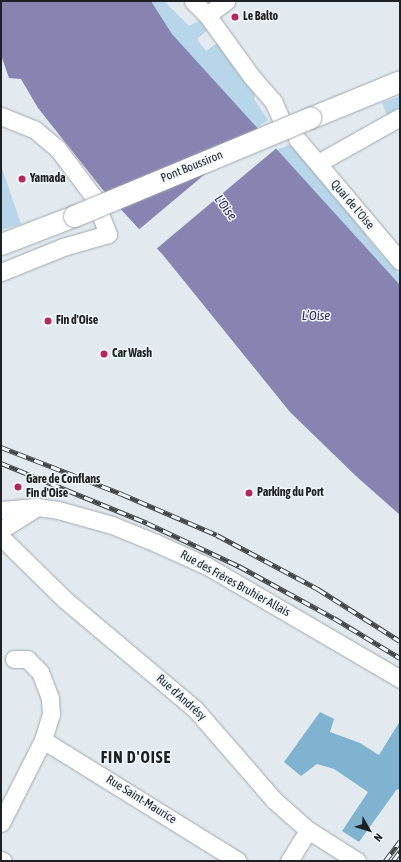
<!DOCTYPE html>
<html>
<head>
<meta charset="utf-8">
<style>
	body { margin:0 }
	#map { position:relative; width:401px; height:862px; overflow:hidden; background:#e2eaef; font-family:"Asap Condensed",sans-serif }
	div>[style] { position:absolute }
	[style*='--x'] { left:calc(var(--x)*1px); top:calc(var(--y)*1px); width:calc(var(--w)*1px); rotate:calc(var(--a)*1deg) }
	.green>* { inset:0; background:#b7d6e9 }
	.forest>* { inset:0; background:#80b3d0 }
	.water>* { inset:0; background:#8784b2 }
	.pier>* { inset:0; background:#e2eaef; transform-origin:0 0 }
	.roads { filter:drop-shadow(0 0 1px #9fa7ac) drop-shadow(0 0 1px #9fa7ac) }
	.minor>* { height:17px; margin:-8.5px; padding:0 8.5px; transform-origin:8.5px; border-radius:8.5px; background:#fff }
	.major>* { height:21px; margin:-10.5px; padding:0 10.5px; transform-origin:10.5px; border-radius:10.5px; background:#fff }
	.rail>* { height:4.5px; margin-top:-2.25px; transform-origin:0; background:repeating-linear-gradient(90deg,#eff7fc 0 9px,#404446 0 18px); box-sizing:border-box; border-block:1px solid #404446 }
	.bridges { filter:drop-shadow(0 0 1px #9fa7ac) drop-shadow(0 0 1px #9fa7ac) }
	.major-bridge>* { height:21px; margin:-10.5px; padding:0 10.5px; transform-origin:10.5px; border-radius:10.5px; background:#fff }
	.dots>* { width:11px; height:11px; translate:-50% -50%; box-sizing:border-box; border:2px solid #eff7fc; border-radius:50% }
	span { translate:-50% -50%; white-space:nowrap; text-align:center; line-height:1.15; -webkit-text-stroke:3px #eff7fc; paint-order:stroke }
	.poi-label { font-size:12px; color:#1e2123; font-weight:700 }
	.left { translate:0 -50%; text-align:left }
	.street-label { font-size:12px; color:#1e2123 }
	.water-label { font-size:13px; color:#30265f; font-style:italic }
	.district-label { font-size:16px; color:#1e2123; font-weight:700; letter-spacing:1px }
	.frame { position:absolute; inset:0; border:2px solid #1e2123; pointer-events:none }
	.north { position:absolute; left:349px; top:810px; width:40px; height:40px; -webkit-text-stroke:3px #eff7fc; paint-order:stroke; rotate:129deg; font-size:11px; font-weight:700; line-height:16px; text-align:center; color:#1e2123 }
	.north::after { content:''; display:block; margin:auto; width:14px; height:18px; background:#1e2123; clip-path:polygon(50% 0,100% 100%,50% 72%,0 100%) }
</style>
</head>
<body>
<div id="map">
	<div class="green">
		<i style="clip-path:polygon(151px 1px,164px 1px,189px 26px,202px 19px,210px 28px,197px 39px,206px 51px,220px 41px,255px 92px,254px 99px,268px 120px,257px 128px,172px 34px)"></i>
		<i style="clip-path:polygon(400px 96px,400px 111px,388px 118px,382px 103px)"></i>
		<i style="clip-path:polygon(293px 143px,366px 229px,366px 236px,400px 275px,400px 285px,277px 150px)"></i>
		<i style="clip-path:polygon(1px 165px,21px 224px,1px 230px)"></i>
	</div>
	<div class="forest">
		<i style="clip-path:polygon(320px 712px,334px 719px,330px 732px,360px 743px,379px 755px,400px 721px,400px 790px,397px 789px,359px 842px,342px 831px,368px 792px,334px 769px,317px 764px,301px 776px,284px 762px)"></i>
	</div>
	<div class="water">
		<i style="clip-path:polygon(1px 1px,151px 1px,172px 34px,400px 285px,400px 515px,357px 477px,290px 412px,163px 255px,103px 190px,38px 108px,21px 79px,9px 78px,1px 55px)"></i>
	</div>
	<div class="pier">
		<i style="left:260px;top:128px;width:26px;height:170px;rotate:50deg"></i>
	</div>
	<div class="roads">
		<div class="minor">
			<i style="--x:193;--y:1;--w:20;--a:45"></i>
			<i style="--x:207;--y:15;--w:75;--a:54.2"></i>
			<i style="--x:251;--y:76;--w:33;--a:49"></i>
			<i style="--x:273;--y:101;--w:20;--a:66"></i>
			<i style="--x:207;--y:15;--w:24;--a:-36"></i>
			<i style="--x:1;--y:116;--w:35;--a:22"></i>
			<i style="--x:34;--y:129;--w:30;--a:40"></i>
			<i style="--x:57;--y:148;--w:60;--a:53.1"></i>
			<i style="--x:93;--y:196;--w:41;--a:68.5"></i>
			<i style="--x:108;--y:234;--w:47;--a:163.9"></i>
			<i style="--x:63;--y:247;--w:67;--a:158"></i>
			<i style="--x:297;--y:139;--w:160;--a:49.8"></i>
			<i style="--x:318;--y:163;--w:94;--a:-29.3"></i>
			<i style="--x:1;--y:510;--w:36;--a:-5"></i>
			<i style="--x:37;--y:507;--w:21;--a:8"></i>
			<i style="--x:58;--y:510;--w:56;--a:15.5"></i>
			<i style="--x:112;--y:525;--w:48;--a:22.2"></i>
			<i style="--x:156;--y:543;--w:56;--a:24.3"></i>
			<i style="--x:207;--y:566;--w:224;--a:30.3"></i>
			<i style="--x:7;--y:526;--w:31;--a:-32"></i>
			<i style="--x:1;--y:537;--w:88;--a:44.5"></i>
			<i style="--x:64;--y:599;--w:171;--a:40"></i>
			<i style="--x:195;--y:709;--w:121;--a:49"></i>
			<i style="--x:274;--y:800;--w:45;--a:41.4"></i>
			<i style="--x:308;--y:830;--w:58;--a:32.3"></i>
			<i style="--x:43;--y:740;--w:229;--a:31.8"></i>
			<i style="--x:1;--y:823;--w:93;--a:-63.2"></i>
			<i style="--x:43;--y:740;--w:27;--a:-73"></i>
			<i style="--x:51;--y:714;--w:16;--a:-94"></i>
			<i style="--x:50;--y:698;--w:28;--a:-111"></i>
			<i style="--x:40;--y:672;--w:18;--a:-135"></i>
			<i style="--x:27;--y:659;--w:13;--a:180"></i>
			<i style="--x:1;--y:860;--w:2;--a:27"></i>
			<i style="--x:289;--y:861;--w:36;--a:-58"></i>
		</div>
		<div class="major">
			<i style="--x:310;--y:118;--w:97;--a:-22.3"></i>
			<i style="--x:1;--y:244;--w:78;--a:-21"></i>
		</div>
	</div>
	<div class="rail">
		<i style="--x:1;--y:447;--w:130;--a:21.2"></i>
		<i style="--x:122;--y:494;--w:103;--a:23.3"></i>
		<i style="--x:217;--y:535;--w:115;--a:28.1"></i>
		<i style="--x:318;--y:589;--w:97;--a:32.4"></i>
		<i style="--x:1;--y:463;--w:158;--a:22.3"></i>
		<i style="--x:147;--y:523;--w:102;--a:25.1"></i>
		<i style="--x:239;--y:566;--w:108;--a:28.7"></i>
		<i style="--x:334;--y:618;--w:77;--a:31.2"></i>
		<i style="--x:385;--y:861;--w:25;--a:-53"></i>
		<i style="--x:393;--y:861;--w:12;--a:-55"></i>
	</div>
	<div class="bridges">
		<div class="major-bridge">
			<i style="--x:74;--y:216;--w:256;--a:-22.6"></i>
		</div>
	</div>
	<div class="dots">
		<i style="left:235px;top:17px;background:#b72756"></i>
		<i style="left:22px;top:179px;background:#b72756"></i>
		<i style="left:48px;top:321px;background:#b72756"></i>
		<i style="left:104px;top:354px;background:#b72756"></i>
		<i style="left:18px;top:487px;background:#b72756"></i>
		<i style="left:249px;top:493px;background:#b72756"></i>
	</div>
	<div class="poi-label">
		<span class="left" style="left:243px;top:17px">Le Balto</span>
		<span class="left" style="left:30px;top:179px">Yamada</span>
		<span class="left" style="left:56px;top:321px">Fin d'Oise</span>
		<span class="left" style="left:112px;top:354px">Car Wash</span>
		<span class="left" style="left:26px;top:487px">Gare de Conflans<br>Fin d'Oise</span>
		<span class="left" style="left:257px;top:493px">Parking du Port</span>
	</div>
	<div class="street-label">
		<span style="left:192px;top:167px;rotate:-22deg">Pont Boussiron</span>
		<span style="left:352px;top:205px;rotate:50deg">Quai de l'Oise</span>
		<span style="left:235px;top:584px;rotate:29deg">Rue des Frères Bruhier Allais</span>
		<span style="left:181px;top:698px;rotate:42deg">Rue d'Andrésy</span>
		<span style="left:141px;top:800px;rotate:32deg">Rue Saint-Maurice</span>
	</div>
	<div class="water-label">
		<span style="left:225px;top:208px;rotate:53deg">L'Oise</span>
		<span style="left:316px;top:316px">L’Oise</span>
	</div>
	<div class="district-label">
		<span style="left:136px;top:757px">FIN D'OISE</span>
	</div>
	<div class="frame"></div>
	<div class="north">N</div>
</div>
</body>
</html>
